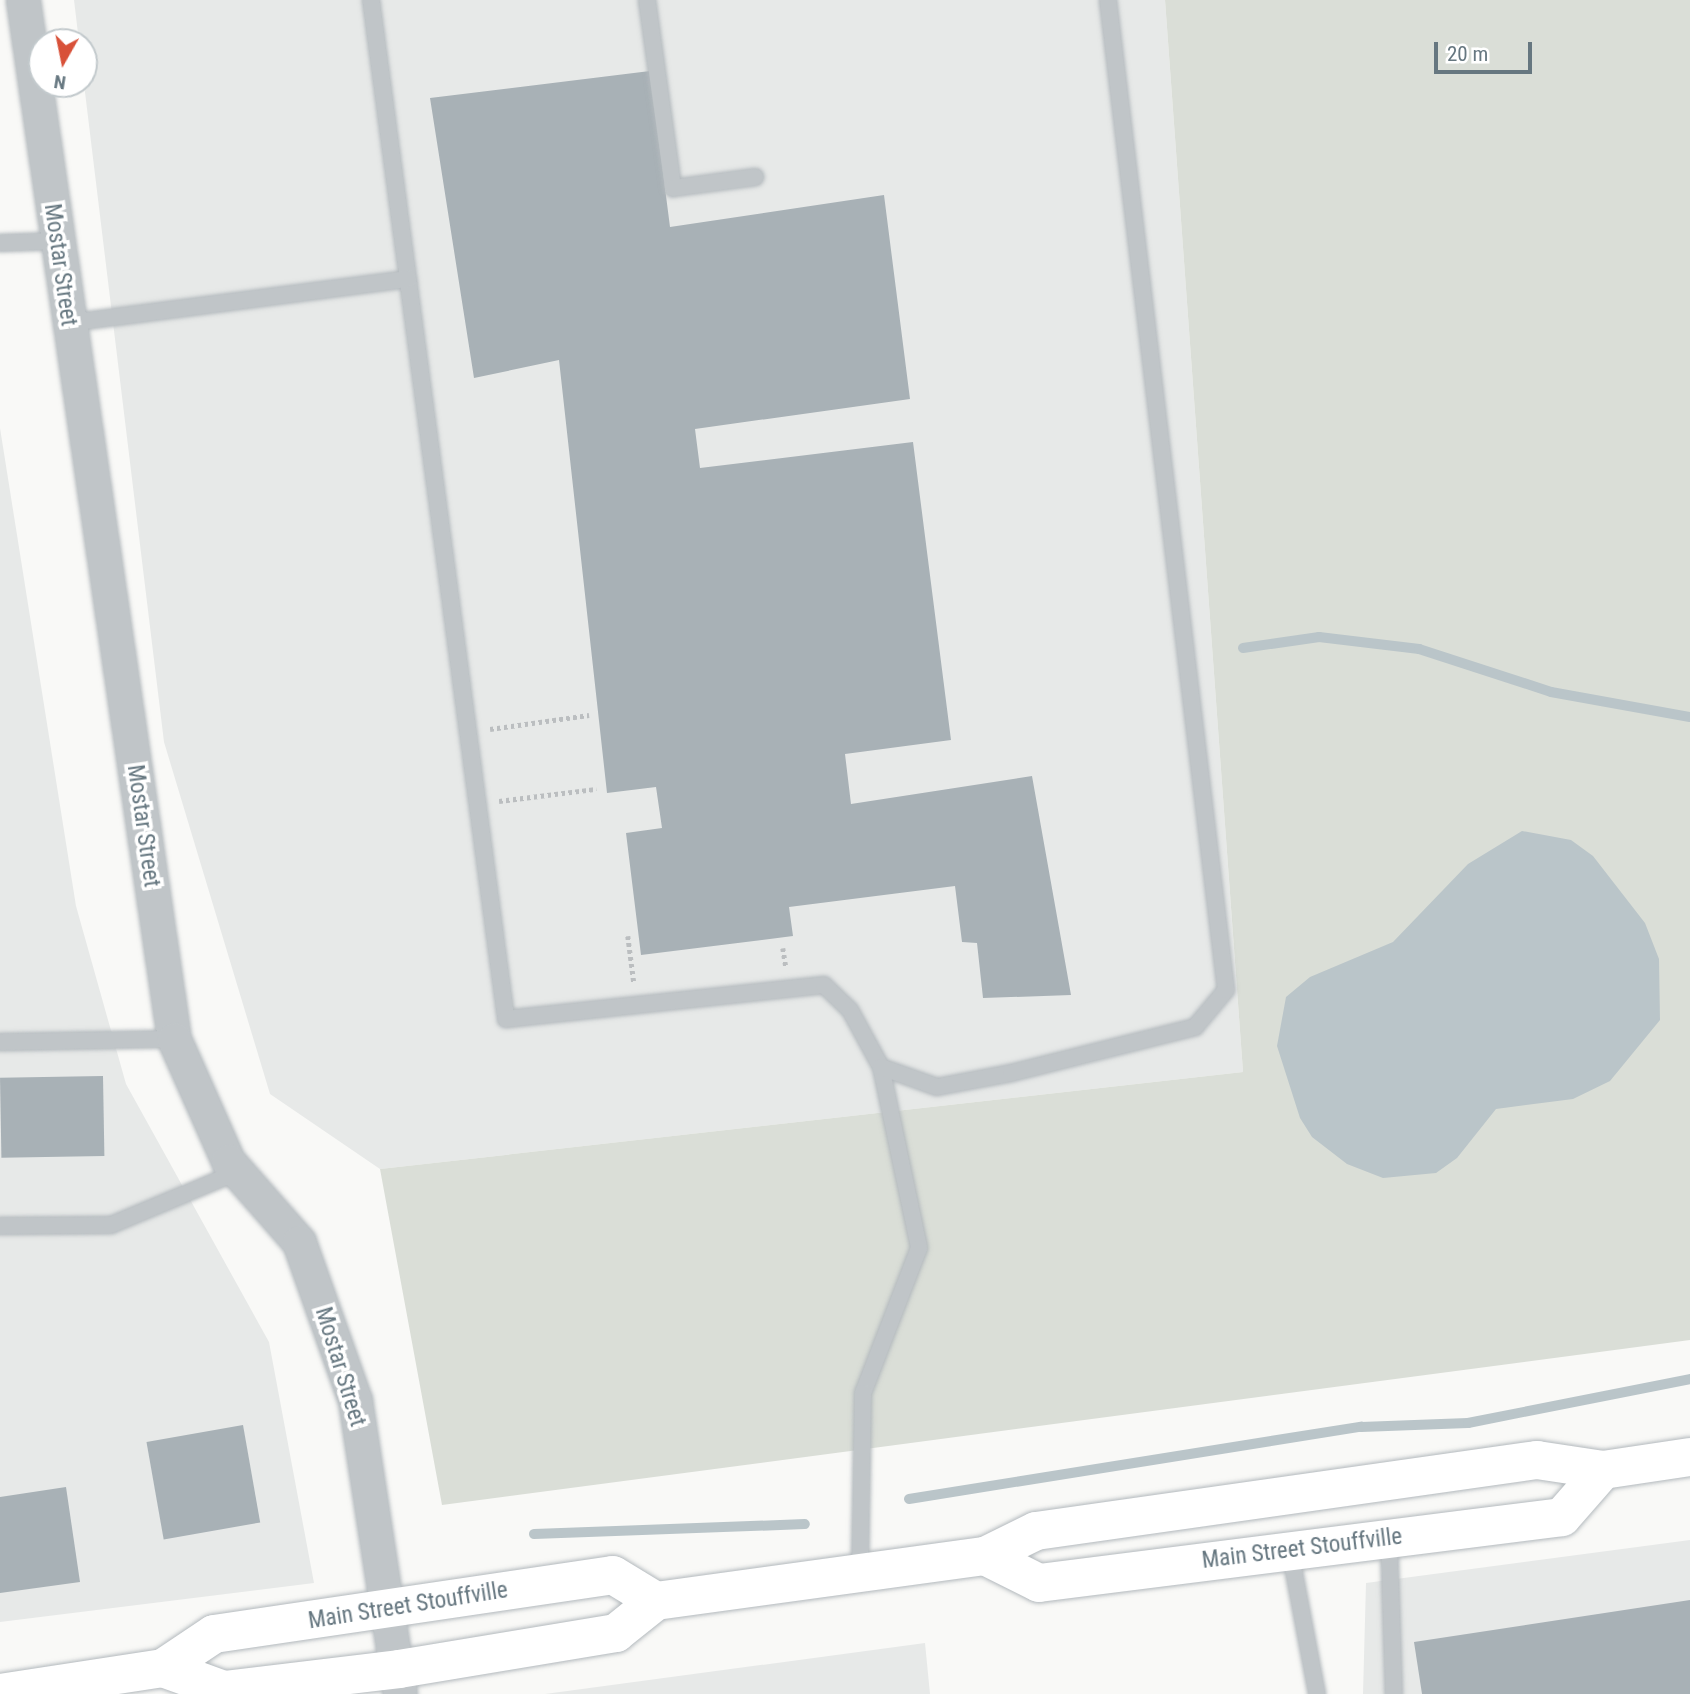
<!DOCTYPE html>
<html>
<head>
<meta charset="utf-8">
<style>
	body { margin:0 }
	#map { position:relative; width:1690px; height:1694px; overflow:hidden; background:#f9f9f7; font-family:"Roboto Condensed",sans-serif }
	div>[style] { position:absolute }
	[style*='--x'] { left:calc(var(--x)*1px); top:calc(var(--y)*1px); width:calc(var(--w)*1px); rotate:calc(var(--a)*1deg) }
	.built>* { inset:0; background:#e7e9e8 }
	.green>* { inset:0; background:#daded7 }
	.water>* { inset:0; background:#bac5c9 }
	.stream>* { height:10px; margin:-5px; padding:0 5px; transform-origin:5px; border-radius:5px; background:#bac5c9 }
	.building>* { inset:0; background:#a8b1b6; transform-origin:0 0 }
	.path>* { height:4.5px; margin-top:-2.25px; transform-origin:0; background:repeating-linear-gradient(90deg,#bbbec0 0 3.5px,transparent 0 7px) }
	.roads { filter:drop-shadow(0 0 2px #b3b9bd) drop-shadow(0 0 2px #b3b9bd) }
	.service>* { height:16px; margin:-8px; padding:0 8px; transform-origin:8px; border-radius:8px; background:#c0c5c8 }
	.minor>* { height:33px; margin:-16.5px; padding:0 16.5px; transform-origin:16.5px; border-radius:16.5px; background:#c0c5c8 }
	.secondary>* { height:38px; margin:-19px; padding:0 19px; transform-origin:19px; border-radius:19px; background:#fff }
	span { translate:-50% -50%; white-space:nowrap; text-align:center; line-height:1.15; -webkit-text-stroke:7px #fff; paint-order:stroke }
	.street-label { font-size:23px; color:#667780 }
	.north { position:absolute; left:28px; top:28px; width:70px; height:70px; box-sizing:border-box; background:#fff; border:2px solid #c2c9cc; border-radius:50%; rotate:189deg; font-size:19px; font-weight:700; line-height:28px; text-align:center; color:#667780 }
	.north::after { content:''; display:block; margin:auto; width:24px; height:32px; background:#d85139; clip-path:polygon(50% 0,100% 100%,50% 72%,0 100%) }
	.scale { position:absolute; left:1434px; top:42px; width:98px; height:32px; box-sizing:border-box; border:4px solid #667780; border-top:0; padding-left:9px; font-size:21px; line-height:24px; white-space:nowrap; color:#667780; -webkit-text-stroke:5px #fff; paint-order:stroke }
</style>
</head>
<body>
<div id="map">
	<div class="built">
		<i style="clip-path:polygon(74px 0,1165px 0,1243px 1072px,380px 1169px,270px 1094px,164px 742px,84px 84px,84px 42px,79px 42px)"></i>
		<i style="clip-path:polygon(0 428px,76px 906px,126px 1084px,269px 1342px,314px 1583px,0 1622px)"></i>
		<i style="clip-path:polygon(1690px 1540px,1690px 1694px,1363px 1694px,1366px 1583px)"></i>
		<i style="clip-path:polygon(925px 1643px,930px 1694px,545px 1694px)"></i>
	</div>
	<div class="green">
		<i style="clip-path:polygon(1165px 0,1690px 0,1690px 1340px,442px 1505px,380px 1169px,1243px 1072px)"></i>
	</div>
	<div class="water">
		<i style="clip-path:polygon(1522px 831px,1571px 840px,1593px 856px,1645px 923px,1659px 959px,1660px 1020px,1610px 1081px,1573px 1099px,1496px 1109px,1457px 1158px,1436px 1173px,1383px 1178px,1347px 1164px,1312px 1137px,1300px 1118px,1277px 1046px,1286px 997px,1310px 977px,1393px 942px,1468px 864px)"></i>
	</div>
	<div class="stream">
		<i style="--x:1243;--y:648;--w:77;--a:-8.2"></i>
		<i style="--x:1319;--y:637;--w:101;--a:6.8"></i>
		<i style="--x:1419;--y:649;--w:139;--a:18"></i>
		<i style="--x:1551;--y:692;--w:141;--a:10.2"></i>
		<i style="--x:909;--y:1499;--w:458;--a:-9.1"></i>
		<i style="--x:1361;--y:1427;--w:107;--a:-2.1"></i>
		<i style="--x:1468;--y:1423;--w:226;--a:-11.2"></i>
		<i style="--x:534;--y:1534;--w:271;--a:-2.1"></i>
	</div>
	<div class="building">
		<i style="clip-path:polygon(650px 71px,670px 227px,884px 195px,910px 399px,695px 429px,700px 468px,913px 442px,951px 740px,845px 754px,851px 804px,1032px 776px,1071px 995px,983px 998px,977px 943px,962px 942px,955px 886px,789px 907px,793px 936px,641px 955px,626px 833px,662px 828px,656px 787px,607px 793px,559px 360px,474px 378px,430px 98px)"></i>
		<i style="left:103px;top:1076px;width:80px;height:103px;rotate:89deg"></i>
		<i style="left:243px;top:1425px;width:99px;height:98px;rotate:80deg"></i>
		<i style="clip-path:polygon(66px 1487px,80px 1582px,0 1593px,0 1497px)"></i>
		<i style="clip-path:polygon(1690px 1600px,1690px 1694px,1422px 1694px,1414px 1642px)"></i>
	</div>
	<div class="path">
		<i style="--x:490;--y:729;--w:100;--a:-8"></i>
		<i style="--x:499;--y:801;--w:98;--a:-7.1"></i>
		<i style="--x:628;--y:936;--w:47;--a:82.7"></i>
		<i style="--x:783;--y:948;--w:19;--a:81"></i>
	</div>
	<div class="roads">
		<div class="service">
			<i style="--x:371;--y:0;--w:1028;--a:82.45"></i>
			<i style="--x:506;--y:1019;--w:320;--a:-6.1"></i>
			<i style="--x:824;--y:985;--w:36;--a:44"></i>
			<i style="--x:850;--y:1010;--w:65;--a:61.5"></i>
			<i style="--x:881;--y:1067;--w:185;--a:78.1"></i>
			<i style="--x:919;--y:1248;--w:155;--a:111.1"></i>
			<i style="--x:863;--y:1393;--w:179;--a:91"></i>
			<i style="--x:647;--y:0;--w:190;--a:82.1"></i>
			<i style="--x:673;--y:188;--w:83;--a:-7.6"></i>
			<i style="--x:0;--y:243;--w:57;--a:-2"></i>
			<i style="--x:69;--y:323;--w:342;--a:-7.4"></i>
			<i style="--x:0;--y:1042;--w:174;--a:-1"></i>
			<i style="--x:881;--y:1067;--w:59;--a:19.7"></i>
			<i style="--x:937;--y:1087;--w:75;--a:-10.7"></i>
			<i style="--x:1011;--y:1073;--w:190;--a:-14"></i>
			<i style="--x:1195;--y:1027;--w:48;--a:-50"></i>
			<i style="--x:1226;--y:990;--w:997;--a:-96.8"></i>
			<i style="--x:0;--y:1226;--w:111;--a:-0.5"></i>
			<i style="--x:111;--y:1225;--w:134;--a:-22.8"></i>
			<i style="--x:1389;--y:1539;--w:155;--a:88.2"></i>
			<i style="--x:1290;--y:1551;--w:146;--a:79.3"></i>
		</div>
		<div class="minor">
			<i style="--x:23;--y:0;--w:1050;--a:81.73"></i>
			<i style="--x:174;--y:1039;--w:133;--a:66.1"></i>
			<i style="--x:228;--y:1161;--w:108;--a:48.8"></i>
			<i style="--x:299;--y:1242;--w:168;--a:70.5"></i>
			<i style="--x:355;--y:1400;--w:297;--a:81.3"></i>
		</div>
		<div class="secondary">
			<i style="--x:985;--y:1556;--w:60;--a:26.6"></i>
			<i style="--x:1039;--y:1583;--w:527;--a:-7.19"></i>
			<i style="--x:1562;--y:1517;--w:62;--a:-48.9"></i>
			<i style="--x:163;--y:1668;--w:65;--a:19.8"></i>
			<i style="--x:224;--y:1690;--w:176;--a:-6.8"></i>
			<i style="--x:399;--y:1669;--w:220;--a:-9.4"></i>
			<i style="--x:616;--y:1633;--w:51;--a:-38.7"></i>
			<i style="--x:656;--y:1601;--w:332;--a:-7.8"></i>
			<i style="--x:985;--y:1556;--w:57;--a:-26.1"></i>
			<i style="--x:1036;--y:1531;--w:506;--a:-8.07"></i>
			<i style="--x:1537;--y:1460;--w:67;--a:8.6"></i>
			<i style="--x:1603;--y:1470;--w:88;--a:-8.5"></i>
			<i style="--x:0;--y:1693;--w:165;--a:-8.7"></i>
			<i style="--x:163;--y:1668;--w:61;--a:-33.7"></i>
			<i style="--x:214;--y:1634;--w:403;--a:-8.4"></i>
			<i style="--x:613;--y:1575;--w:50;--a:31.2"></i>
		</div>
	</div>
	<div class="street-label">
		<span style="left:60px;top:265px;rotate:82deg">Mostar Street</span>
		<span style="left:143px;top:826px;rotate:82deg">Mostar Street</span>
		<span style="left:340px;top:1367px;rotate:73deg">Mostar Street</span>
		<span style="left:1302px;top:1549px;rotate:-7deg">Main Street Stouffville</span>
		<span style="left:408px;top:1606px;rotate:-9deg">Main Street Stouffville</span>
	</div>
	<div class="north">N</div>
	<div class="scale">20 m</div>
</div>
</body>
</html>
